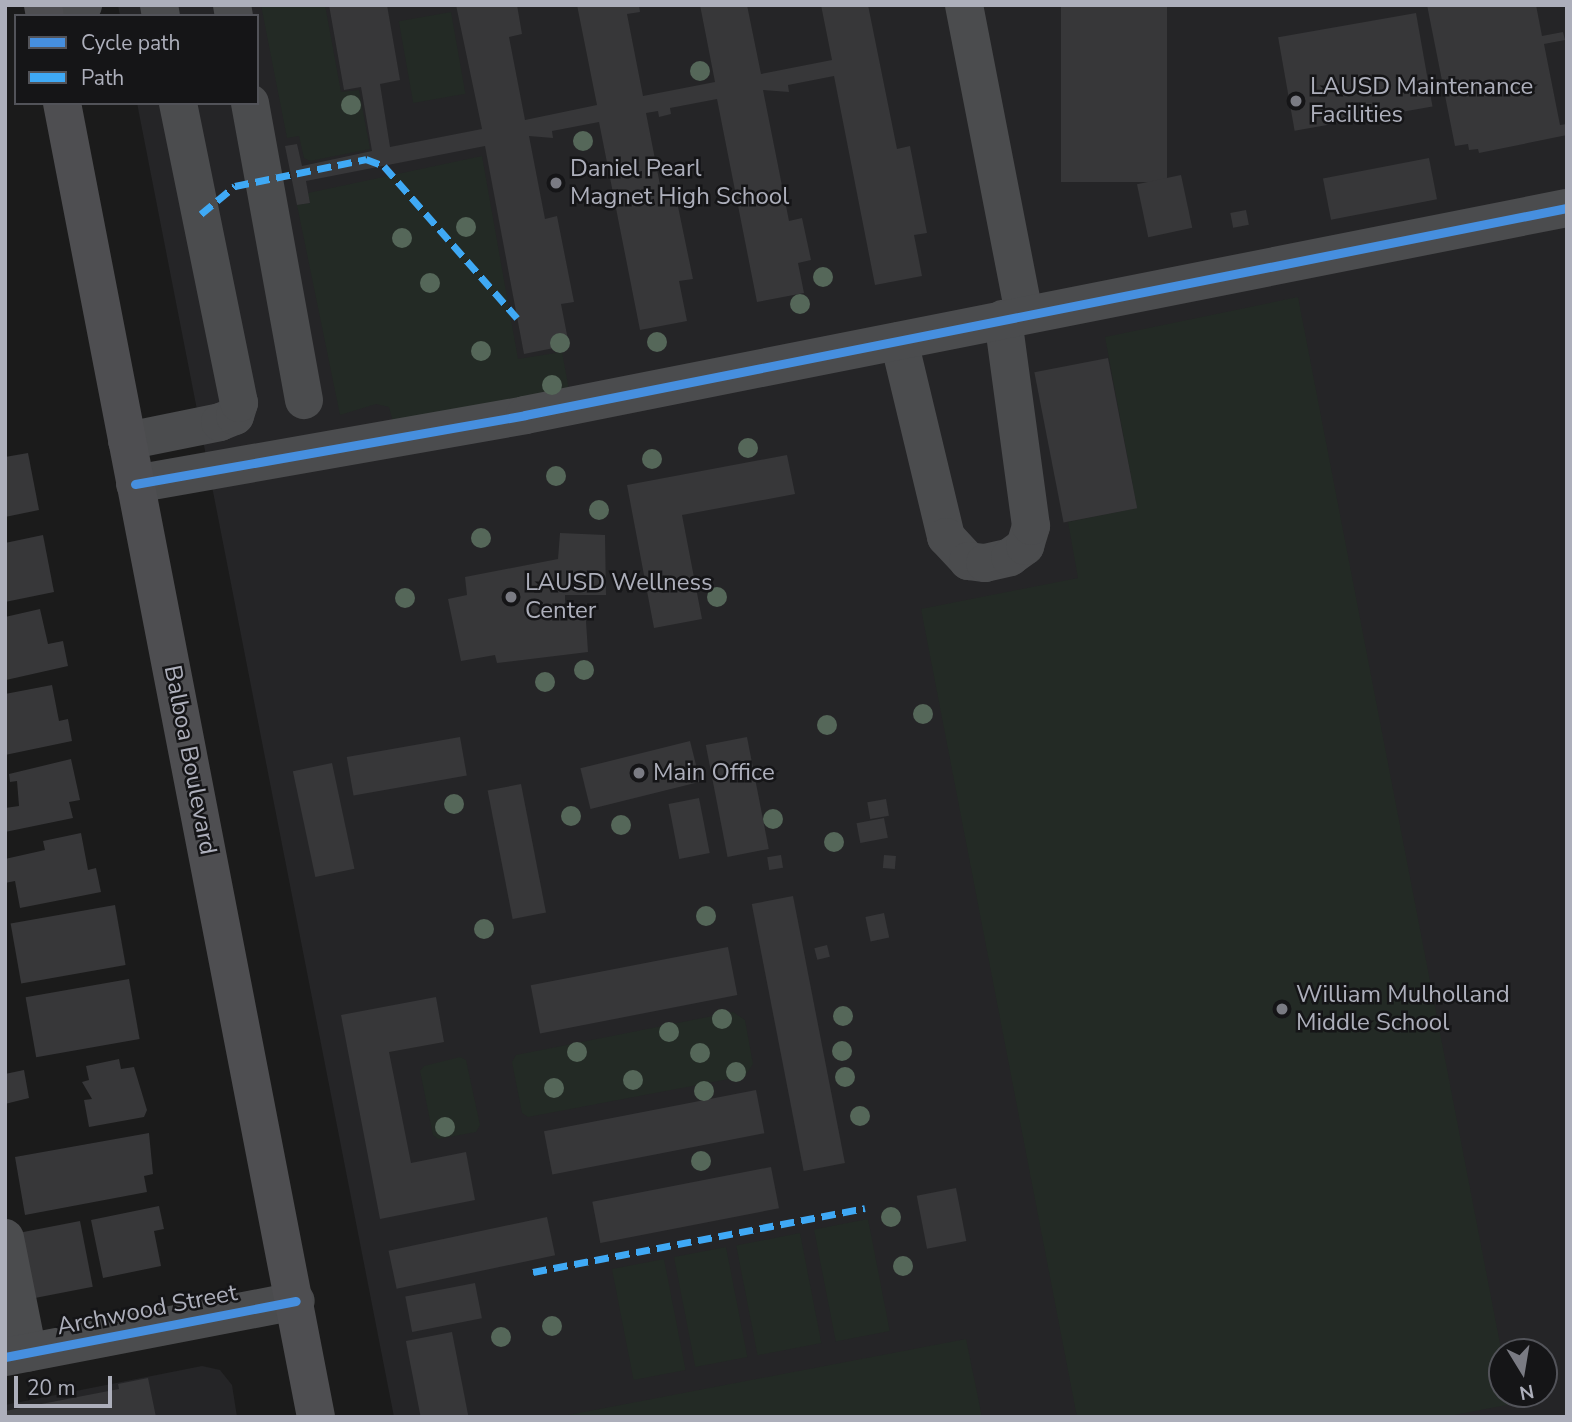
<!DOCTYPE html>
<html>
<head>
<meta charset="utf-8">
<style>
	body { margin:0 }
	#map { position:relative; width:1572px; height:1422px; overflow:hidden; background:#1b1b1b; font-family:"Nunito Sans",sans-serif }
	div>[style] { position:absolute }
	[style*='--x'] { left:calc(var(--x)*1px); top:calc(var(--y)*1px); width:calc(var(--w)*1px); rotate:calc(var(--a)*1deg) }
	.built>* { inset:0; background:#252527 }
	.green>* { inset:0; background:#232a25; transform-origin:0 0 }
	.building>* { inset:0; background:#373739; transform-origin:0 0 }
	.minor>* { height:38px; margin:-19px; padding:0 19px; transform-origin:19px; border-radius:19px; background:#4b4c4e }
	.major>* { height:38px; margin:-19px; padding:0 19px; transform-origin:19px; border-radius:19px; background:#4e4e51 }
	.quiet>* { height:7px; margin-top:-3.5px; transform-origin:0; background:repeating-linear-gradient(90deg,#3fa9f5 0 14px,transparent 0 21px) }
	.cycleway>* { height:9px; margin:-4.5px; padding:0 4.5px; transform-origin:4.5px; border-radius:4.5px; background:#468fdf }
	.trees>* { width:20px; height:20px; margin:-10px; border-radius:50%; background:#556759 }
	.dots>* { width:19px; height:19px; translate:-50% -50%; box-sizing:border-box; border:4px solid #151517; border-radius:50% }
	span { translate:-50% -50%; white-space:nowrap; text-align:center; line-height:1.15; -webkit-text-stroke:5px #151517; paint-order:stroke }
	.poi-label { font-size:24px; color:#adafbb }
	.left { translate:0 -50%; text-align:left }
	.street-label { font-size:24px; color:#adafbb }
	.frame { position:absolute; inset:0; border:7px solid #adafbb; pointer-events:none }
	.legend { position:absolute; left:14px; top:14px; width:245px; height:91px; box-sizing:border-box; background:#151517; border:2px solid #525359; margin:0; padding:9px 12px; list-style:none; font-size:21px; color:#adafbb }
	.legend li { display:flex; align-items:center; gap:14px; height:35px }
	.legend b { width:35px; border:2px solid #525359 }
	.north { position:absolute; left:1488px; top:1338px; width:70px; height:70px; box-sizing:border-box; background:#151517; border:2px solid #525359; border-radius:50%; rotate:169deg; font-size:19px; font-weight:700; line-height:28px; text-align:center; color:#adafbb }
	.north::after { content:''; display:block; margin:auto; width:24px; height:32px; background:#7a7b83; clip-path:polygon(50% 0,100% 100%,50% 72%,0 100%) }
	.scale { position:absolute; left:14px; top:1376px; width:98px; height:32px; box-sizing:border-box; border:4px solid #adafbb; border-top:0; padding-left:9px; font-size:21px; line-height:24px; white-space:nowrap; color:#adafbb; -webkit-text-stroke:5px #151517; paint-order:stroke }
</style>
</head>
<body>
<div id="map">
	<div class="built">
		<i style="clip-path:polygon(evenodd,118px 5px,1567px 5px,1567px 1417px,394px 1417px,137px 103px,257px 103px,257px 16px,120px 16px,118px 5px,1502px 1352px,1544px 1352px,1544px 1394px,1502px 1394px,1502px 1352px)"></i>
		<i style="clip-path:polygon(202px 1366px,220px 1370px,232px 1385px,237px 1417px,5px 1417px,5px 1405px)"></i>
	</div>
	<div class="green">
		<i style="clip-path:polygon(261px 5px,325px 5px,341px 92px,359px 90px,370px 149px,310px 161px,304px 158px,299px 136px,287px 138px)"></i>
		<i style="left:451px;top:12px;width:83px;height:53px;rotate:80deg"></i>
		<i style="clip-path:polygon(482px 156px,518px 359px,562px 352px,569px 390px,393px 422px,389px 407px,376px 404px,340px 415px,297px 205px,310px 203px,308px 193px)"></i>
		<i style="clip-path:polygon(1298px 297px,1502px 1354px,1502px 1394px,1510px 1394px,1512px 1404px,1444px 1417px,1077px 1417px,921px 609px,1078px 578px,1068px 522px,1137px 508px,1105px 337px)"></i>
		<i style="clip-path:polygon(733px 1012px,745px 1020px,753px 1064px,745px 1076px,528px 1117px,522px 1113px,512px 1062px,516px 1055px)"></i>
		<i style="clip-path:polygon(460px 1057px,466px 1060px,480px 1125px,476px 1132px,438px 1139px,433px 1135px,420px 1071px,424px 1066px)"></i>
		<i style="left:868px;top:1219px;width:114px;height:55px;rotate:79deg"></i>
		<i style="left:800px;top:1233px;width:112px;height:65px;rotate:79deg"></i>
		<i style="left:726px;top:1247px;width:112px;height:53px;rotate:79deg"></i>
		<i style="left:664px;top:1259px;width:113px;height:53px;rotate:79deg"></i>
		<i style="clip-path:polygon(966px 1339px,982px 1417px,558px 1417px)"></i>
	</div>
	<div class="building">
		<i style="clip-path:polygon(329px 5px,387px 5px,400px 80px,380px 84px,390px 147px,482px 129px,456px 5px,517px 5px,522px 34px,509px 37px,525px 120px,597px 105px,577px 5px,639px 5px,640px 12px,627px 14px,643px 96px,715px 82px,700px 5px,747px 5px,761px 74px,832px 60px,821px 5px,868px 5px,897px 149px,910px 146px,927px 233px,914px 235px,922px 276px,875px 285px,834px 76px,788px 85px,789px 92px,763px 90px,789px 221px,802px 218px,811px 260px,798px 263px,804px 293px,757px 302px,717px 99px,670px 108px,671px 114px,659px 117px,658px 111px,646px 113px,662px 195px,675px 192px,693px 279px,679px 281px,687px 321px,640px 330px,599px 122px,552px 131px,553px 138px,529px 136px,545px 219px,557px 216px,574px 302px,561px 304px,569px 345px,524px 354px,485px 146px,306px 181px,310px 203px,297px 205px,285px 146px,297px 144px,302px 166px,372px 151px,361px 87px,344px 90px)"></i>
		<i style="left:1061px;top:5px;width:106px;height:177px"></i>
		<i style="clip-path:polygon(1427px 5px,1536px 5px,1542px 36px,1563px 32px,1565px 40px,1544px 44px,1560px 125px,1567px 124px,1567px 135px,1479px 153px,1478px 149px,1469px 150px,1468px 144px,1455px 146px)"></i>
		<i style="left:1416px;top:13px;width:95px;height:140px;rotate:80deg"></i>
		<i style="left:1429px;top:158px;width:42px;height:108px;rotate:79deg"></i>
		<i style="left:1181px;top:175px;width:54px;height:45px;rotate:78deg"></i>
		<i style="left:1246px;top:210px;width:15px;height:16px;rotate:79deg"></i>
		<i style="left:1108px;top:358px;width:153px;height:75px;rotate:79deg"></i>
		<i style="clip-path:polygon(28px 453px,39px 510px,5px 517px,5px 457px)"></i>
		<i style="clip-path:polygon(787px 455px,795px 494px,682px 515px,702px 619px,654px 628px,627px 485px)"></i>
		<i style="clip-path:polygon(560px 533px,605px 535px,606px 595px,565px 595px,565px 606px,585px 606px,588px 652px,497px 663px,495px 655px,461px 661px,448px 599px,467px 595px,465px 577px,558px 559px)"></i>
		<i style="clip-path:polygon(43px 535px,54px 592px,5px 602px,5px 543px)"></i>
		<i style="clip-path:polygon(40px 609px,48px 644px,63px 641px,68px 666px,6px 680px,5px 617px)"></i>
		<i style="clip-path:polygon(52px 685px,59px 721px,68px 719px,72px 741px,5px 755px,5px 694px)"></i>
		<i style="left:460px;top:737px;width:39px;height:115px;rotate:80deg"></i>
		<i style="left:747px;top:737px;width:114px;height:42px;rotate:79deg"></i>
		<i style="left:690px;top:741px;width:42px;height:113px;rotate:76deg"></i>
		<i style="clip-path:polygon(71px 759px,80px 800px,69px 802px,73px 818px,5px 832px,5px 808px,19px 806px,17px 781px,10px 782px,9px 774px)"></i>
		<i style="left:332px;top:763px;width:108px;height:40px;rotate:78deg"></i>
		<i style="left:521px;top:784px;width:131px;height:34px;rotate:79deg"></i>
		<i style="left:699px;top:798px;width:56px;height:31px;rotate:79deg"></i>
		<i style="left:886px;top:799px;width:17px;height:19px;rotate:80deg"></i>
		<i style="left:884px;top:818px;width:20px;height:28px;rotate:79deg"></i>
		<i style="clip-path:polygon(81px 833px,88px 870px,96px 868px,101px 892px,20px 908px,15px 881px,5px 883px,5px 859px,45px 850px,43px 841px)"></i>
		<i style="left:781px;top:855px;width:13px;height:14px;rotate:81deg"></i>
		<i style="left:884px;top:855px;width:12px;height:13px;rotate:5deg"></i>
		<i style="left:793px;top:896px;width:272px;height:42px;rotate:79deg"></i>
		<i style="left:115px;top:905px;width:61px;height:106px;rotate:80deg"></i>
		<i style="left:884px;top:913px;width:25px;height:19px;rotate:78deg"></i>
		<i style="left:827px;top:945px;width:12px;height:13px;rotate:76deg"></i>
		<i style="left:728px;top:947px;width:49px;height:201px;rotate:79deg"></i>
		<i style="left:129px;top:979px;width:61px;height:105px;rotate:80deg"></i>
		<i style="clip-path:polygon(436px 997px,444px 1042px,389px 1052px,411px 1163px,466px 1152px,475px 1200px,380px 1219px,341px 1015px)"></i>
		<i style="clip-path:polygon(119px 1059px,121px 1069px,134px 1067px,147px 1110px,144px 1117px,89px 1127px,84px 1100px,92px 1099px,82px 1082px,89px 1080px,86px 1066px)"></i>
		<i style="clip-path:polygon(24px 1070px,29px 1098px,5px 1104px,5px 1074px)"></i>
		<i style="left:756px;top:1090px;width:44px;height:216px;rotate:79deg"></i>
		<i style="clip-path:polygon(149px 1133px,153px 1174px,144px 1176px,147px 1192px,25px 1215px,15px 1157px)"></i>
		<i style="left:771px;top:1167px;width:42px;height:182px;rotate:79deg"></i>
		<i style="left:956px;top:1188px;width:54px;height:40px;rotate:79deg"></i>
		<i style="clip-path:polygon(159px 1206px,164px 1229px,154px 1231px,161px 1266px,103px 1278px,91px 1220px)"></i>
		<i style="left:547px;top:1217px;width:39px;height:162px;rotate:78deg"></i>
		<i style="left:80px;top:1221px;width:67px;height:59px;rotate:79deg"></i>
		<i style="left:475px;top:1283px;width:36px;height:71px;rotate:79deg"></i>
		<i style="left:452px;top:1332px;width:87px;height:47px;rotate:79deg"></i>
		<i style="clip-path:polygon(148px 1378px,156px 1417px,5px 1417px,5px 1411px,119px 1389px,118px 1384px)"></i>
	</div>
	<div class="minor">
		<i style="--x:159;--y:5;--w:11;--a:80"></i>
		<i style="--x:232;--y:5;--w:11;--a:80"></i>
		<i style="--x:964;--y:5;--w:316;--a:79"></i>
		<i style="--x:45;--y:13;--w:39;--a:-12"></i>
		<i style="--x:250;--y:103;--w:302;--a:79.7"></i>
		<i style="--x:899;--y:341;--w:202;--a:76.5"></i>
		<i style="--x:946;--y:537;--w:33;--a:47"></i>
		<i style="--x:968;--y:561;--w:17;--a:7"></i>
		<i style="--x:985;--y:563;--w:26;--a:-13"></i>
		<i style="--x:1010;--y:557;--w:19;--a:-36"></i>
		<i style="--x:1025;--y:546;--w:21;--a:-73"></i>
		<i style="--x:1031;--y:526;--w:209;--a:-97.7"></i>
		<i style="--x:127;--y:441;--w:95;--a:-11.5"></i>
		<i style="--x:220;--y:422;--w:16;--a:-22"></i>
		<i style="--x:235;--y:416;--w:14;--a:-73"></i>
		<i style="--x:239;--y:403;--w:306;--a:-101.5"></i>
		<i style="--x:135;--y:484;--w:396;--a:-10"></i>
		<i style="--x:525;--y:415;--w:1062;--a:-11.24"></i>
		<i style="--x:5;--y:1238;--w:117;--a:78.7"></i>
		<i style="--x:5;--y:1357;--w:296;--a:-10.9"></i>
	</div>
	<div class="major">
		<i style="--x:43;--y:5;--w:11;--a:80"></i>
		<i style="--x:62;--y:103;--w:1338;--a:79.06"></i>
	</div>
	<div class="quiet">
		<i style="--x:201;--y:214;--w:44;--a:-39.5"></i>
		<i style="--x:235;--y:186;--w:134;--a:-11.6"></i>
		<i style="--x:366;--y:159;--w:19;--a:21"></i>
		<i style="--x:384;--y:166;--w:202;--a:48.8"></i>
		<i style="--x:533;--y:1272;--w:338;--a:-10.9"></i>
	</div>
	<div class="cycleway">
		<i style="--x:135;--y:484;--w:396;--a:-10"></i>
		<i style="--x:525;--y:415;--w:1062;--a:-11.24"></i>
		<i style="--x:5;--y:1357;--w:296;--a:-10.9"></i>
	</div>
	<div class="trees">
		<i style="left:700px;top:71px"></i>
		<i style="left:351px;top:105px"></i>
		<i style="left:583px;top:141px"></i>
		<i style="left:466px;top:227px"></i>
		<i style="left:402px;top:238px"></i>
		<i style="left:823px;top:277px"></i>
		<i style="left:430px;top:283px"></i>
		<i style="left:800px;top:304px"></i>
		<i style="left:657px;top:342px"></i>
		<i style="left:560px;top:343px"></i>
		<i style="left:481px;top:351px"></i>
		<i style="left:552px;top:385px"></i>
		<i style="left:748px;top:448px"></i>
		<i style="left:652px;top:459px"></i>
		<i style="left:556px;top:476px"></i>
		<i style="left:599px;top:510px"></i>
		<i style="left:481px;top:538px"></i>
		<i style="left:717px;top:597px"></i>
		<i style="left:405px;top:598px"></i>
		<i style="left:584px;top:670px"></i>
		<i style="left:545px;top:682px"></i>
		<i style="left:923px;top:714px"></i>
		<i style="left:827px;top:725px"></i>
		<i style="left:454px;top:804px"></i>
		<i style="left:571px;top:816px"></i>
		<i style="left:773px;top:819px"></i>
		<i style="left:621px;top:825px"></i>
		<i style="left:834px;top:842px"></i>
		<i style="left:706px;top:916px"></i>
		<i style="left:484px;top:929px"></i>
		<i style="left:843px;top:1016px"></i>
		<i style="left:722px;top:1019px"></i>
		<i style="left:669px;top:1032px"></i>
		<i style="left:842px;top:1051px"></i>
		<i style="left:577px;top:1052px"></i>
		<i style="left:700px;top:1053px"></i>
		<i style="left:736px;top:1072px"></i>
		<i style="left:845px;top:1077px"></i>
		<i style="left:633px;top:1080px"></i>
		<i style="left:554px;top:1088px"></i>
		<i style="left:704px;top:1091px"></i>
		<i style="left:860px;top:1116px"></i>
		<i style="left:445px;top:1127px"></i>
		<i style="left:701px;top:1161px"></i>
		<i style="left:891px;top:1217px"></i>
		<i style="left:903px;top:1266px"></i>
		<i style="left:552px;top:1326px"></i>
		<i style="left:501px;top:1337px"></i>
	</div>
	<div class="dots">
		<i style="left:1296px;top:101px;background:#7a7b83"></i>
		<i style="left:556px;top:183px;background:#7a7b83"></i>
		<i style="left:511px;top:597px;background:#7a7b83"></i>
		<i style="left:639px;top:773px;background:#7a7b83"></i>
		<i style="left:1282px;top:1009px;background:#7a7b83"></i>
	</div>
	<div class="poi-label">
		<span class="left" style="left:1310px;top:101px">LAUSD Maintenance<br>Facilities</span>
		<span class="left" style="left:570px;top:183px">Daniel Pearl<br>Magnet High School</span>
		<span class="left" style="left:525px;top:597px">LAUSD Wellness<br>Center</span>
		<span class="left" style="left:653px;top:773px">Main Office</span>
		<span class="left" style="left:1296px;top:1009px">William Mulholland<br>Middle School</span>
	</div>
	<div class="street-label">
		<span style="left:190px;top:760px;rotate:79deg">Balboa Boulevard</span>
		<span style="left:147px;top:1310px;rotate:-11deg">Archwood Street</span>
	</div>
	<div class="frame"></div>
	<ul class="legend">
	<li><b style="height:9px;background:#468fdf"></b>Cycle path</li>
	<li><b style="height:9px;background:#3fa9f5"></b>Path</li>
	</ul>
	<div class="north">N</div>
	<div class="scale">20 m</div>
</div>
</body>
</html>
